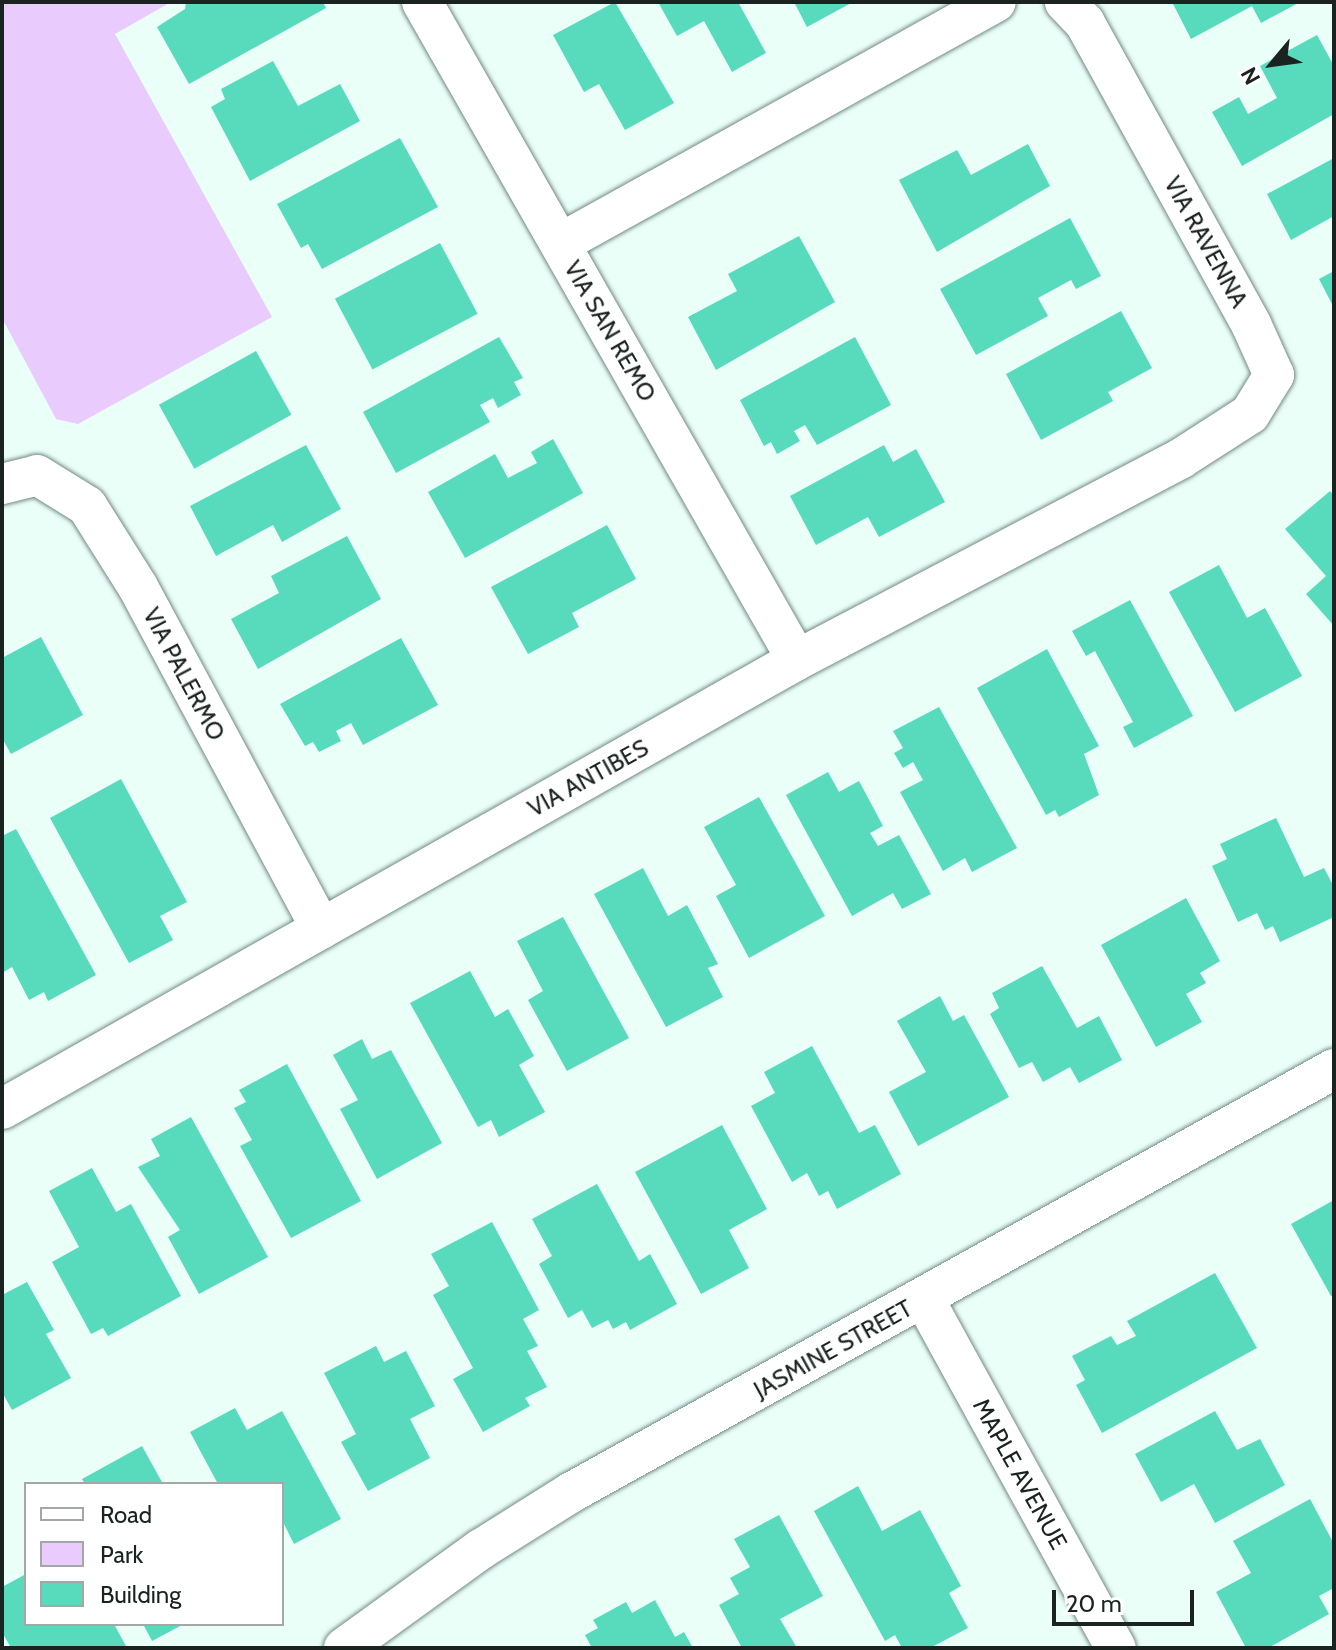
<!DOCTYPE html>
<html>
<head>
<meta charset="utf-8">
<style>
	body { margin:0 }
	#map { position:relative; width:1336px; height:1650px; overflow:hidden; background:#ebfff9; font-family:Cabin,sans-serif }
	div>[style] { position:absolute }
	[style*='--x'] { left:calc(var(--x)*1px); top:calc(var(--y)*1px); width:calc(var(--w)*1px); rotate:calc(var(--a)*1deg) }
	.green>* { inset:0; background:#e9cbfe }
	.building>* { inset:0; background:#58dbbd; transform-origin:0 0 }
	.roads { filter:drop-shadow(0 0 2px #738a83) drop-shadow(0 0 2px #738a83) }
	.minor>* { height:40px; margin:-20px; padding:0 20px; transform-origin:20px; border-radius:20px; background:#fff }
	span { translate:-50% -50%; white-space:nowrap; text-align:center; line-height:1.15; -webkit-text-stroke:6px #fff; paint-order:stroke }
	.street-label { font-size:24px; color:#1a2320 }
	.frame { position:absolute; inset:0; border:4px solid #1a2320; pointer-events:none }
	.legend { position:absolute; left:24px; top:1482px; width:260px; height:144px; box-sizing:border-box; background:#fff; border:2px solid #a3a7a6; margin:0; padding:10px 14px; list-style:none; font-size:24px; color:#1a2320 }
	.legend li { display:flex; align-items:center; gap:16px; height:40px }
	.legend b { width:40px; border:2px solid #a3a7a6 }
	.north { position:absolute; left:1232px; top:24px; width:80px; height:80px; -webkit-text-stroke:6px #fff; paint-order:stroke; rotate:241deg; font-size:22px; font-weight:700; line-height:32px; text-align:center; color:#1a2320 }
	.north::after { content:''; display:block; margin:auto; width:28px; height:36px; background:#1a2320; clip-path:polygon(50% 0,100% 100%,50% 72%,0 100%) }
	.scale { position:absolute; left:1052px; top:1590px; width:142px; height:36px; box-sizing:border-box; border:4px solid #1a2320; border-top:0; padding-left:10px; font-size:24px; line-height:28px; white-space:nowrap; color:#1a2320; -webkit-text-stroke:6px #fff; paint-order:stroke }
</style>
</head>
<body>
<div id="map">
	<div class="green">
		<i style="clip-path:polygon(2px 2px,171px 2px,115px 34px,272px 317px,78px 424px,56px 419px,2px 318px)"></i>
	</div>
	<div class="building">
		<i style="clip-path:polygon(186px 2px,323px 2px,326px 8px,189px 84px,157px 27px,185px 9px)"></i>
		<i style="clip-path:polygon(615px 2px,674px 103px,625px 130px,599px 84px,584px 92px,553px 35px)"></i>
		<i style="clip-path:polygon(658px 2px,738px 2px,766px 53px,732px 72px,704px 21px,677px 36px)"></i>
		<i style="clip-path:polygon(794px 2px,853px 2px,807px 27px)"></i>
		<i style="clip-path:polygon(1172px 2px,1300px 2px,1261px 23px,1252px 6px,1191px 39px)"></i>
		<i style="clip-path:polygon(1317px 35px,1334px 66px,1334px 114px,1242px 166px,1212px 112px,1239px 97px,1248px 114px,1277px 98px,1260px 66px)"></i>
		<i style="clip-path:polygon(273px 61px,298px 106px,340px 84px,360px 121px,250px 181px,211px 107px,225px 99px,221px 89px)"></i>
		<i style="clip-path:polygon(400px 138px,438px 207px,322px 269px,308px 244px,301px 248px,277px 204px)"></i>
		<i style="clip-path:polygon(1028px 144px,1050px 186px,937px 252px,899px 180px,957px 150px,971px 175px)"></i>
		<i style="clip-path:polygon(1334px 158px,1334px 216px,1291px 240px,1267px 194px)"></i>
		<i style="clip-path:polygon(1070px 218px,1101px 276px,1076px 289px,1071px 280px,1038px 298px,1048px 316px,976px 355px,940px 289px)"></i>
		<i style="clip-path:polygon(799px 236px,835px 302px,716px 370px,688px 317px,737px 291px,728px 274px)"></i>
		<i style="left:440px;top:243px;width:80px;height:119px;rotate:62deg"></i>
		<i style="clip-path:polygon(1334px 271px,1334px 308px,1319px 279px)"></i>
		<i style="clip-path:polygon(1121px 311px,1152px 368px,1108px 392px,1113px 401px,1041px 440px,1006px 374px)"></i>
		<i style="clip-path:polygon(499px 337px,523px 378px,514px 382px,521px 395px,498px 408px,493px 398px,480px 405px,490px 422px,396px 473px,363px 412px)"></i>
		<i style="clip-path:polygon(855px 337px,891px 405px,817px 445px,805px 425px,794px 431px,800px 441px,777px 454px,771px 442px,764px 446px,740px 400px)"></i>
		<i style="left:256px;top:351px;width:73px;height:111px;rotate:61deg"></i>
		<i style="clip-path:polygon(553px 439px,583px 493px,465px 558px,428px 492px,495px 454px,508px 478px,537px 463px,531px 452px)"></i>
		<i style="clip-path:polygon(306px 445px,341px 509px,282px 542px,273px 525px,216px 556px,190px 506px)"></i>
		<i style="clip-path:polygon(884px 445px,893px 462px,916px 449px,945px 502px,879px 537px,868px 517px,816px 545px,790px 496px)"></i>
		<i style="clip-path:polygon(1330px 491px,1334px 496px,1334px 626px,1306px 594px,1326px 576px,1285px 529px)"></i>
		<i style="clip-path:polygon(607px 525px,636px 579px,572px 613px,579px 627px,528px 654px,491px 587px)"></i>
		<i style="clip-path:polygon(347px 536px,381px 599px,258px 669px,231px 619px,279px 593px,271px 576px)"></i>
		<i style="clip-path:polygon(1219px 565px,1247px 618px,1265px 608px,1302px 676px,1235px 712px,1169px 592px)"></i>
		<i style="clip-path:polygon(1130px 600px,1193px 716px,1134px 748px,1123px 727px,1133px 722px,1095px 651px,1086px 656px,1072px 631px)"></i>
		<i style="clip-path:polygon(41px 637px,83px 715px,11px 754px,2px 738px,2px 658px)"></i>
		<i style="clip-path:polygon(401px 638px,438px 705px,363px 745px,351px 723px,336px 731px,341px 741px,319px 752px,313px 742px,305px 746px,280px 704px)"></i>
		<i style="clip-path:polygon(1047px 649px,1099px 746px,1084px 754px,1099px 795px,1059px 817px,1055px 810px,1046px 815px,977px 688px)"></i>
		<i style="clip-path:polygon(939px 707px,1017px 848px,972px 872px,965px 858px,943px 871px,900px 792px,923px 780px,913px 762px,903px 768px,894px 753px,903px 748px,893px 731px)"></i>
		<i style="clip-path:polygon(828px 772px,839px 792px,859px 781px,883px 826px,870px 833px,878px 846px,899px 835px,931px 894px,902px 909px,893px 893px,852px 916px,786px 795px)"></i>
		<i style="clip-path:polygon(121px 779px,187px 902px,160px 916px,173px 940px,129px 963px,50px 818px)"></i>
		<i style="clip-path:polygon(759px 797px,825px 916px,749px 958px,716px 896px,736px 885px,704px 827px)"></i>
		<i style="clip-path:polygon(1276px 818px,1304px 877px,1324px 868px,1334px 887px,1334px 917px,1280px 942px,1273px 926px,1265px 930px,1257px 913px,1238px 922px,1212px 866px,1227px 859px,1220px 844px)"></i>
		<i style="clip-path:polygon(16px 829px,96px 975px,48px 1001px,44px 992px,29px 1000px,12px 967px,2px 973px,2px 836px)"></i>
		<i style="clip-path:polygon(643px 868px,668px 916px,687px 905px,718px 964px,708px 968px,723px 997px,666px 1027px,594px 894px)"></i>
		<i style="clip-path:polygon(1186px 898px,1220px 961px,1200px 973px,1206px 983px,1186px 994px,1202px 1022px,1156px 1047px,1101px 945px)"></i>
		<i style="clip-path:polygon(563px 917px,629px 1038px,567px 1071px,528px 1000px,543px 991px,517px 941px)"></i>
		<i style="clip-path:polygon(1042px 966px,1077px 1028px,1099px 1016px,1122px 1060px,1079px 1083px,1070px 1067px,1043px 1082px,1032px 1062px,1019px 1068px,990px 1014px,999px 1008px,992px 993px)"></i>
		<i style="clip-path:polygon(470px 971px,495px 1017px,508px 1009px,534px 1056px,519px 1065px,545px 1112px,499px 1137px,491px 1120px,478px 1127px,410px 1003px)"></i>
		<i style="clip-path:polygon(940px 996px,953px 1021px,964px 1015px,1009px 1097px,918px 1146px,889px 1092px,926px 1072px,897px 1021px)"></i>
		<i style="clip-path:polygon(362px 1039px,372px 1059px,391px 1050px,442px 1143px,377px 1179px,340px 1109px,358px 1100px,333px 1055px)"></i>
		<i style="clip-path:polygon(812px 1046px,859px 1133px,875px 1125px,901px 1174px,837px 1209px,828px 1191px,819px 1196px,807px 1173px,792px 1182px,751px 1106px,775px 1093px,764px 1072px)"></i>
		<i style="clip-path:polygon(287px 1064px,361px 1201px,291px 1238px,240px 1146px,252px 1140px,234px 1108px,246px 1102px,239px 1090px)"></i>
		<i style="clip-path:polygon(191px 1117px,268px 1257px,199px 1294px,168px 1237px,180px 1230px,138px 1167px,160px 1156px,151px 1139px)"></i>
		<i style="clip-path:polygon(722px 1125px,767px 1209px,729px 1230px,749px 1268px,701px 1294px,635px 1172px)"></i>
		<i style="clip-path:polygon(92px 1168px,116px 1212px,131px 1204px,181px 1296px,108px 1336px,103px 1328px,91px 1334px,52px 1262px,79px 1247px,49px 1191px)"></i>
		<i style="clip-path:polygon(597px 1184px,639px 1261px,650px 1254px,677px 1304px,630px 1330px,626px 1322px,613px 1329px,608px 1320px,592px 1328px,582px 1310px,568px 1318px,539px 1264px,552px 1256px,532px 1219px)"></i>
		<i style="clip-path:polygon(1334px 1200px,1334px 1295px,1331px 1296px,1291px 1224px)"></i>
		<i style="clip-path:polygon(492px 1222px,539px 1310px,523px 1319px,538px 1346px,527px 1351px,547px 1387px,525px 1398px,530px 1406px,483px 1432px,453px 1379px,473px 1368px,433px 1295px,449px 1286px,431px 1254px)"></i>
		<i style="clip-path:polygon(1215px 1273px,1257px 1348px,1102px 1433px,1076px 1385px,1085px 1380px,1072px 1356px,1111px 1336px,1117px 1345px,1136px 1336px,1127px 1321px)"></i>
		<i style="clip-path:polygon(27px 1282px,54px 1330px,46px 1334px,71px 1378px,12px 1410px,2px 1392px,2px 1295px)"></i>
		<i style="clip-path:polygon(376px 1346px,384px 1362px,406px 1351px,435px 1406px,410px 1419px,430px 1458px,368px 1491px,341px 1442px,356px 1434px,324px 1373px)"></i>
		<i style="clip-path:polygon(235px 1408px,247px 1430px,282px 1411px,341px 1519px,294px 1544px,282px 1520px,282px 1484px,218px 1484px,190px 1432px)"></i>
		<i style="clip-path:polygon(1215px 1411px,1237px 1450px,1260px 1439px,1285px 1485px,1215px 1523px,1194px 1484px,1161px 1502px,1135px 1454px)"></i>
		<i style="clip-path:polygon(142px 1446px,163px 1484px,85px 1484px,82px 1479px)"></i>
		<i style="clip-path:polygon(858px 1486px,882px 1531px,920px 1510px,961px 1586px,949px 1593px,968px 1628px,930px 1648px,902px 1648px,895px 1635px,885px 1641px,814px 1511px)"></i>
		<i style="clip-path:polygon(1310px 1499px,1334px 1544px,1334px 1588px,1319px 1596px,1329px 1614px,1268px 1648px,1246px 1648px,1216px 1592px,1251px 1573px,1233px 1541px)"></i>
		<i style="clip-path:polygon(779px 1515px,823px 1596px,780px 1619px,797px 1648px,742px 1648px,719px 1605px,739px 1594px,730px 1578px,750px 1567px,734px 1539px)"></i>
		<i style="clip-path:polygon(26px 1574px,26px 1624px,114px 1624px,127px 1648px,11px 1648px,2px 1632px,2px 1587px)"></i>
		<i style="clip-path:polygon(655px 1600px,675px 1637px,684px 1632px,693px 1648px,592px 1648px,585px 1635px,598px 1628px,593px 1620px,626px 1602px,632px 1613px)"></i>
		<i style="clip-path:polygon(143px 1624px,184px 1624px,152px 1641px)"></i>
	</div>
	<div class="roads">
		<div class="minor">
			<i style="--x:422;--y:2;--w:757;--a:60.32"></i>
			<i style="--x:561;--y:243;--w:497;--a:-29"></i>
			<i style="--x:2;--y:484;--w:36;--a:-14"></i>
			<i style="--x:37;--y:475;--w:59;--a:31.8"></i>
			<i style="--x:87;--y:506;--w:96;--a:57.8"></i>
			<i style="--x:138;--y:587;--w:388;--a:61.8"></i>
			<i style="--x:2;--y:1109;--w:913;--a:-29.46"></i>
			<i style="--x:797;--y:660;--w:433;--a:-27.7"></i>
			<i style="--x:1180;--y:459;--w:83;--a:-32.7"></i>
			<i style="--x:1250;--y:414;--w:46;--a:-58.4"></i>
			<i style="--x:1274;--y:375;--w:56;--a:-114.3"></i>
			<i style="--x:1251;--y:324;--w:344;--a:-118.9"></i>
			<i style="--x:1085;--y:23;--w:29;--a:-134"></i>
			<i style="--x:924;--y:1299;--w:398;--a:61.2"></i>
			<i style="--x:344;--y:1648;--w:169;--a:-35.9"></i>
			<i style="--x:481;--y:1549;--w:107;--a:-32.1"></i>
			<i style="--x:572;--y:1492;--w:872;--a:-29.04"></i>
		</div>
	</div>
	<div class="street-label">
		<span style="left:1206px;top:242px;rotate:61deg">VIA RAVENNA</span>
		<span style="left:610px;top:331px;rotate:60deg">VIA SAN REMO</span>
		<span style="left:184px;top:674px;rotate:62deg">VIA PALERMO</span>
		<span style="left:588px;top:778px;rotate:-29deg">VIA ANTIBES</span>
		<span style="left:833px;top:1349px;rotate:-29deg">JASMINE STREET</span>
		<span style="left:1020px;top:1474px;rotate:61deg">MAPLE AVENUE</span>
	</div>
	<div class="frame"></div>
	<ul class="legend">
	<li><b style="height:10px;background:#fff"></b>Road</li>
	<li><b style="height:22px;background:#e9cbfe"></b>Park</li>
	<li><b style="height:22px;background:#58dbbd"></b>Building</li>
	</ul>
	<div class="north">N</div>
	<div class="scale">20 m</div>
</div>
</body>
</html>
